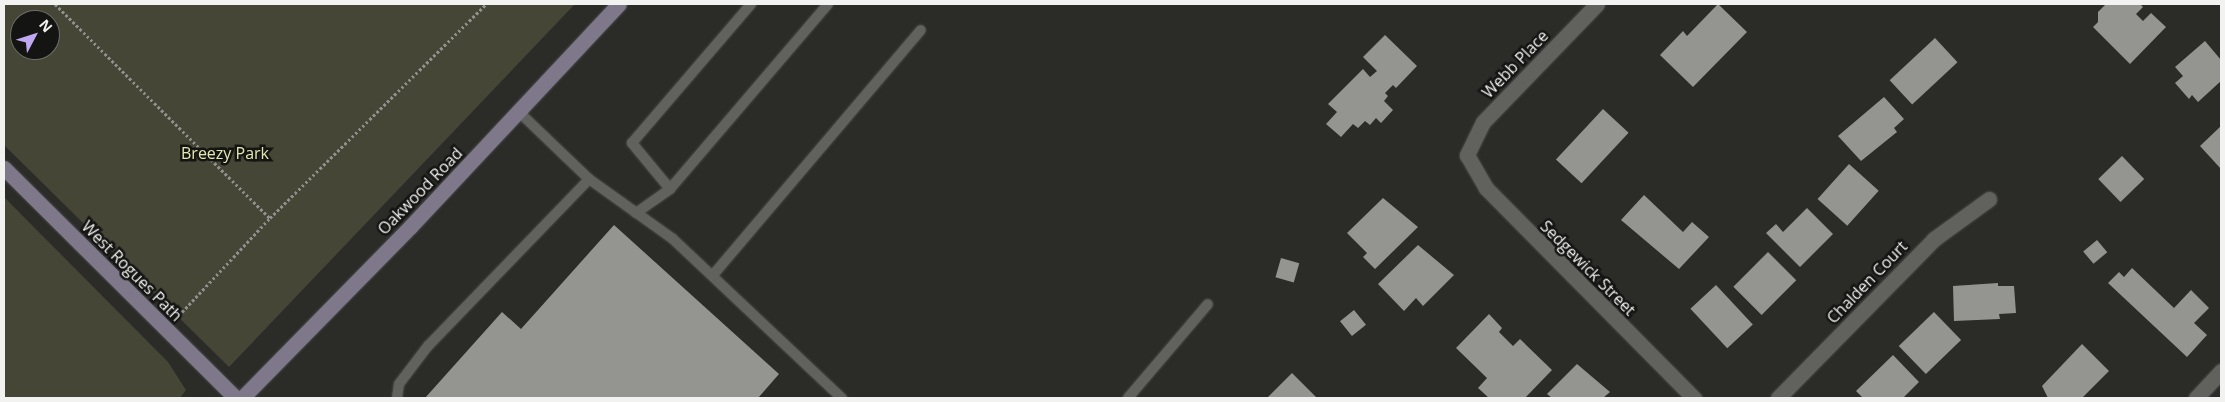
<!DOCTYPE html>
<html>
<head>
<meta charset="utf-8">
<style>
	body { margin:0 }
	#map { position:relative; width:2225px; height:402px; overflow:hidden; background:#2b2b28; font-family:"Open Sans",sans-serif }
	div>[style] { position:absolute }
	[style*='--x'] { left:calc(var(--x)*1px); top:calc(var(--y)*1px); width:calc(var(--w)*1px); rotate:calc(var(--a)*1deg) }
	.green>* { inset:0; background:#454636 }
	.building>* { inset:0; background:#949490; transform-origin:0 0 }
	.path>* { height:3px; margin-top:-1.5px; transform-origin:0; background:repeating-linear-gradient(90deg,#90908e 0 2.5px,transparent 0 5px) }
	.roads { filter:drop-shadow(0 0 1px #494947) drop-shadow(0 0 1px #494947) }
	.lane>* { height:10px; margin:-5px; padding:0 5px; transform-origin:5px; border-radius:5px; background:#61615e }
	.street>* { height:15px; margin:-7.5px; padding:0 7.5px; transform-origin:7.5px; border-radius:7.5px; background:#61615e }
	.secondary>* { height:15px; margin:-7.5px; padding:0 7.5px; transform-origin:7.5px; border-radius:7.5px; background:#7f788a }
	span { translate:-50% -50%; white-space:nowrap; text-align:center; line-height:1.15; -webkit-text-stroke:5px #141412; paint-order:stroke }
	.street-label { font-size:16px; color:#f2f2f0 }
	.park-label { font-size:16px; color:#e4e7b1 }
	.frame { position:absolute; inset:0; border:5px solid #f2f2f0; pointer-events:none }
	.north { position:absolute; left:10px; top:10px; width:50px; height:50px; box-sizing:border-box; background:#141412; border:1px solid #6d6d6b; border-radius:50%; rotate:50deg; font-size:14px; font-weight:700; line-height:20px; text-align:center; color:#f2f2f0 }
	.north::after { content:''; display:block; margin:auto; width:18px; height:22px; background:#c1a8f3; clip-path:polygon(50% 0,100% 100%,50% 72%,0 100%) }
</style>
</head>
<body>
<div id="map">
	<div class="green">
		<i style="clip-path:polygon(evenodd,4px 4px,575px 4px,229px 367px,4px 145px,4px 4px,20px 20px,50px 20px,50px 50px,20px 50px,20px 20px)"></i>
		<i style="clip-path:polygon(4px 197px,168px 362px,186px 390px,180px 398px,4px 398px)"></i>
	</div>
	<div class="building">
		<i style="clip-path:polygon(1718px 4px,1747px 32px,1693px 87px,1660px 55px,1683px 31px,1687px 36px)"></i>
		<i style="clip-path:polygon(2106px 4px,2140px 4px,2143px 7px,2136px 14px,2143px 21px,2151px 13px,2166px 27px,2130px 64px,2093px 27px,2098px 22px,2098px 12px)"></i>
		<i style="clip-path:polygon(1385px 35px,1417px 66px,1396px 88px,1393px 85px,1385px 93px,1388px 96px,1384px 101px,1393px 110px,1381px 123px,1376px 118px,1370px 125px,1365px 121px,1358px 128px,1353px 124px,1341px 137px,1326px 124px,1337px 112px,1328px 104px,1363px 69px,1370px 77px,1377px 71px,1363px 57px)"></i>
		<i style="left:1935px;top:38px;width:33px;height:62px;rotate:47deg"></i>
		<i style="clip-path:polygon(2205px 41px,2221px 60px,2221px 81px,2198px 102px,2192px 95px,2189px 99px,2175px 83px,2183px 76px,2175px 67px)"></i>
		<i style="clip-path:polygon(1884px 97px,1904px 119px,1894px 128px,1897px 132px,1861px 161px,1838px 136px)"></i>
		<i style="left:1603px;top:109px;width:35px;height:69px;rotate:43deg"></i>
		<i style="clip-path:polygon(2221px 126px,2221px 169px,2200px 146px)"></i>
		<i style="left:2122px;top:156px;width:32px;height:33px;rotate:46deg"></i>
		<i style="left:1849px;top:164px;width:40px;height:47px;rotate:42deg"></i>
		<i style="clip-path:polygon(1644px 195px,1683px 232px,1692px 222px,1709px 237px,1679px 269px,1621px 220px)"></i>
		<i style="clip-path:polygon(1383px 198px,1418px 227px,1375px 269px,1363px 257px,1367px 253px,1347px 233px)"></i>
		<i style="clip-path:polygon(1807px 208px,1833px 234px,1800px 267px,1766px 233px,1776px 224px,1783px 232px)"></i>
		<i style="clip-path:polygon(614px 225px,779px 374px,758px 398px,425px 398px,502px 312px,521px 329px)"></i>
		<i style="left:2097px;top:240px;width:16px;height:18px;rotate:50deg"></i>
		<i style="clip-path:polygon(1418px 245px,1454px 275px,1423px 306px,1416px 298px,1404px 311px,1378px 284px)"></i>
		<i style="left:1768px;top:252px;width:40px;height:49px;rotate:45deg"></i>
		<i style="left:1281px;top:258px;width:19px;height:20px;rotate:16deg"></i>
		<i style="clip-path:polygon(2132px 268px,2174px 308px,2191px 290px,2209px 308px,2194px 323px,2207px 335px,2187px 357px,2108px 283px,2119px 272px,2124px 277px)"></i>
		<i style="clip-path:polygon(1998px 283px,1998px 286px,2014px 286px,2016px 313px,1999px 314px,2000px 319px,1954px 321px,1953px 286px)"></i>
		<i style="left:1716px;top:285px;width:54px;height:35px;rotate:47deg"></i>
		<i style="left:1354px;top:310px;width:19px;height:18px;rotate:51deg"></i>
		<i style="left:1934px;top:312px;width:39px;height:49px;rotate:46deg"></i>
		<i style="clip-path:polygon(1489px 314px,1502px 328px,1499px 332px,1513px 346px,1520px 339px,1552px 370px,1525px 398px,1489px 398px,1478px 388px,1487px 378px,1456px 348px)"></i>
		<i style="clip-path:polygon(2082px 344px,2109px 371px,2082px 398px,2048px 398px,2042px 386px)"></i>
		<i style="clip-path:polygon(1893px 355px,1919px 382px,1903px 398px,1863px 398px,1856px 391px)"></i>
		<i style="clip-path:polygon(1577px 364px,1610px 392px,1603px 398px,1552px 398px,1547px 394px)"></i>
		<i style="clip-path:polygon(1292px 373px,1317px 398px,1267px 398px)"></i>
	</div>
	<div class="path">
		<i style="--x:55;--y:4;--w:303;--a:44.9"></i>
		<i style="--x:182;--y:312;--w:129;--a:-46.9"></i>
		<i style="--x:270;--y:218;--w:304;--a:-44.7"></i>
	</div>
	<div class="roads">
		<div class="lane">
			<i style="--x:519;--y:112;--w:97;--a:43.7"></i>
			<i style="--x:670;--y:189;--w:60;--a:-129.6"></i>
			<i style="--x:632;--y:143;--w:183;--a:-49.4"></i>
			<i style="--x:636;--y:213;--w:42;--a:-35.2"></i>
			<i style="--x:670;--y:189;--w:243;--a:-49.5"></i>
			<i style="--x:713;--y:275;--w:321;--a:-49.7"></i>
			<i style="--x:397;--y:398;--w:14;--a:-82"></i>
			<i style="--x:399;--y:384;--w:48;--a:-52.7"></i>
			<i style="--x:428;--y:346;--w:232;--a:-46"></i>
			<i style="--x:589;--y:179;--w:103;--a:35.5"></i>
			<i style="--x:673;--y:239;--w:232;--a:43.3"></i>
			<i style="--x:1128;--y:398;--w:123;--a:-49.6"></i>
		</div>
		<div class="street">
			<i style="--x:1597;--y:4;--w:164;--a:134"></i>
			<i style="--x:1483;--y:122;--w:37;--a:116"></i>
			<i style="--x:1467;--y:155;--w:38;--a:60"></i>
			<i style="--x:1486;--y:188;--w:296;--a:45.3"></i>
			<i style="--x:1778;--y:398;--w:223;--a:-45.5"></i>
			<i style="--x:1934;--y:239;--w:68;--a:-36"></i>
			<i style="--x:2196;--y:398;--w:37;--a:-47"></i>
		</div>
		<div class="secondary">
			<i style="--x:4;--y:168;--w:327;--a:44.8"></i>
			<i style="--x:242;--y:398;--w:241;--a:-45.5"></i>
			<i style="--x:411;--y:226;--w:304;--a:-46.9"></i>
		</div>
	</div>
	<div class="street-label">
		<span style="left:1515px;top:64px;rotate:-46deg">Webb Place</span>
		<span style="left:420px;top:191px;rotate:-46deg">Oakwood Road</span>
		<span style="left:1588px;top:268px;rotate:45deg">Sedgewick Street</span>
		<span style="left:132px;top:271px;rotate:45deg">West Rogues Path</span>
		<span style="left:1867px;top:282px;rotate:-46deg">Chalden Court</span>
	</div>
	<div class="park-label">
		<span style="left:225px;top:153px">Breezy Park</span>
	</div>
	<div class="frame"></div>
	<div class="north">N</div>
</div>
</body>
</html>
